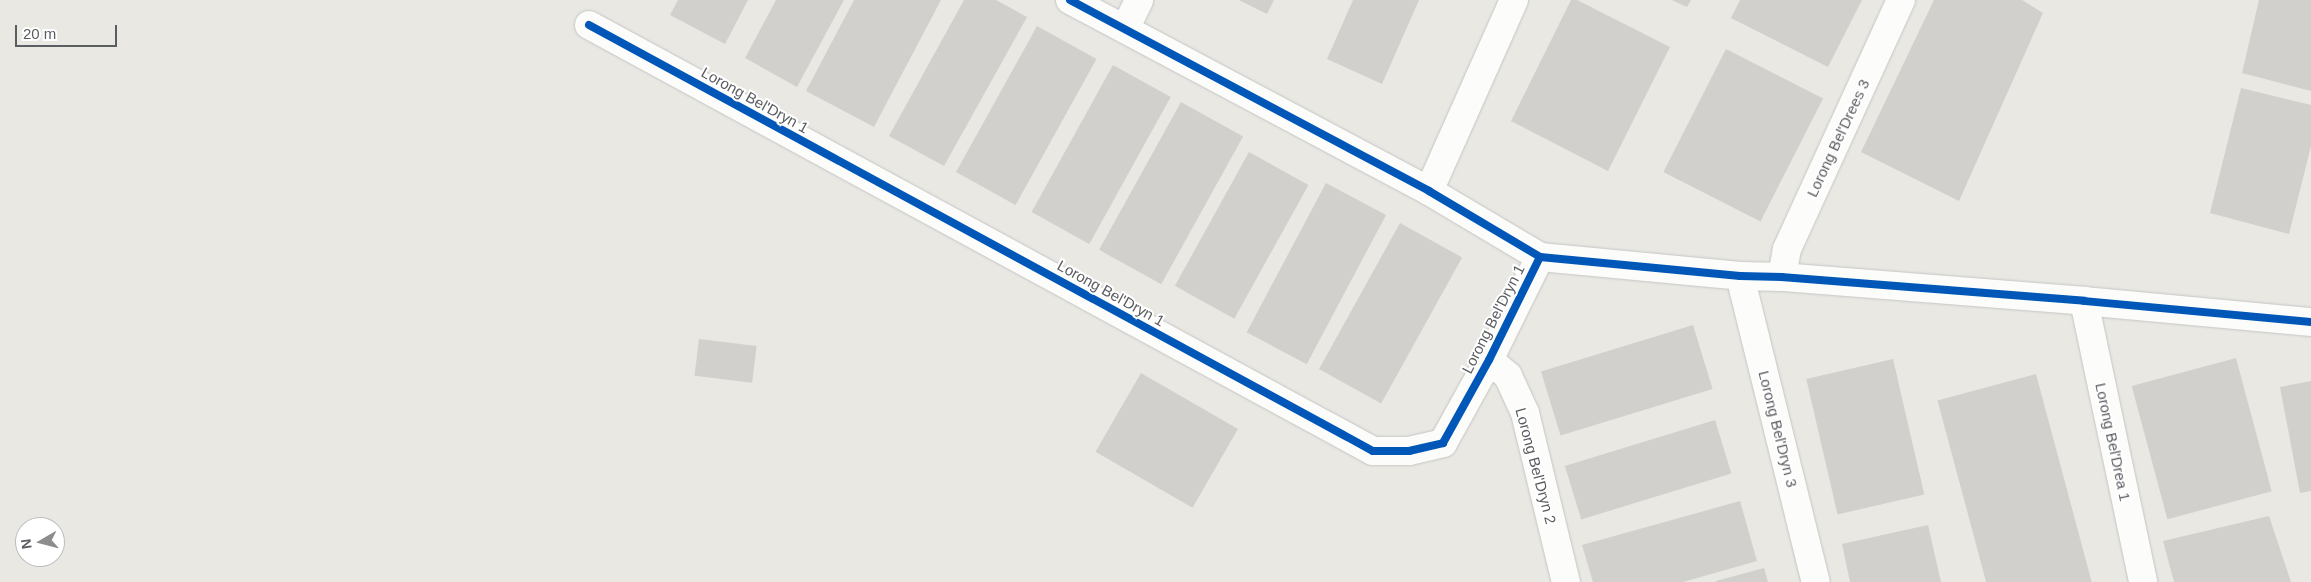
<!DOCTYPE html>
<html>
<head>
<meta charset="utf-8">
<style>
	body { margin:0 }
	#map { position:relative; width:2311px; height:582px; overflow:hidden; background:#e9e8e3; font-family:Arial,sans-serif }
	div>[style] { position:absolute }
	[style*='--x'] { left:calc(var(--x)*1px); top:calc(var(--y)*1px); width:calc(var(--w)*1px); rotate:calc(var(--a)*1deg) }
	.building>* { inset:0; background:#d1d0cd; transform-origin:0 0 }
	.roads { filter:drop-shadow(0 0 1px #c5c5c4) drop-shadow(0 0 1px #c5c5c4) }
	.street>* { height:28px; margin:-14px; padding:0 14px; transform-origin:14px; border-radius:14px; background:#fcfcfb }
	.cycleway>* { height:8px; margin:-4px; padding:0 4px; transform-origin:4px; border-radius:4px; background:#0057b8 }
	span { translate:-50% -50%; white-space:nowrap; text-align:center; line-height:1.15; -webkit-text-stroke:4px #fff; paint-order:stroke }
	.street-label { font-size:15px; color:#5a5d61 }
	.north { position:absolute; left:15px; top:517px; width:50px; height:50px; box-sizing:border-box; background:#fff; border:1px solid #bdbec0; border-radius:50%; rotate:262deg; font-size:14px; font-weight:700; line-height:20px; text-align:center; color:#5a5d61 }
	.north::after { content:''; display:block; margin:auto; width:18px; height:22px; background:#8c8e8e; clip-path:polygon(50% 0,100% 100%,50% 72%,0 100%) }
	.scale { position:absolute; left:15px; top:25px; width:102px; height:22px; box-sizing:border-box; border:2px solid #5a5d61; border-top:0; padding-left:6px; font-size:15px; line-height:18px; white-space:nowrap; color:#5a5d61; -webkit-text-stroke:4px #fff; paint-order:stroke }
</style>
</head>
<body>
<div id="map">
	<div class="building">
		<i style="clip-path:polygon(678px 0,748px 0,725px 44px,670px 15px)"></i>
		<i style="clip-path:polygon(776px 0,844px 0,797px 87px,745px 58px)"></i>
		<i style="clip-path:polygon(854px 0,941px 0,874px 127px,806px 91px)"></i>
		<i style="clip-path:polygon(964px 0,996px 0,1027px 17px,944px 166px,889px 136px)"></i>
		<i style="clip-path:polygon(1239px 0,1274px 0,1267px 14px)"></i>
		<i style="clip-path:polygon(1353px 0,1419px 0,1382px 84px,1327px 59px)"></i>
		<i style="clip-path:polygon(1571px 0,1577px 0,1670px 47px,1608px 171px,1511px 121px)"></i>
		<i style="clip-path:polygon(1672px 0,1691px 0,1687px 7px)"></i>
		<i style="clip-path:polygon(1740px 0,1862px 0,1828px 67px,1731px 18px)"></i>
		<i style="clip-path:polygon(1934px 0,2022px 0,2043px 13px,1959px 201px,1861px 152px)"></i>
		<i style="clip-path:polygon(2259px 0,2311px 0,2311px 91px,2242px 73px)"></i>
		<i style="left:1037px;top:26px;width:68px;height:167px;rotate:29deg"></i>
		<i style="left:1726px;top:49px;width:109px;height:138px;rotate:27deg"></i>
		<i style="left:1113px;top:65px;width:66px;height:168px;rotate:29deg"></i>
		<i style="clip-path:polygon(2241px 88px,2311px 105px,2311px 146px,2289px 234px,2210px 213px)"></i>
		<i style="left:1181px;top:102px;width:71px;height:169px;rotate:29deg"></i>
		<i style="left:1249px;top:152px;width:68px;height:153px;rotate:29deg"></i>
		<i style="left:1326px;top:183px;width:68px;height:169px;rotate:28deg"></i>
		<i style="left:1400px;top:223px;width:71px;height:167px;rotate:29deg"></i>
		<i style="left:1693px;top:325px;width:67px;height:159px;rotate:73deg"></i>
		<i style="left:699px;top:339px;width:58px;height:37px;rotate:7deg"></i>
		<i style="left:2236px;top:358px;width:138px;height:108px;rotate:75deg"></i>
		<i style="left:1893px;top:359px;width:139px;height:89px;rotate:77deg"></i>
		<i style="left:1141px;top:373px;width:112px;height:91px;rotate:30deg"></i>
		<i style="left:2036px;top:374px;width:215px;height:102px;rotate:75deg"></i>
		<i style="clip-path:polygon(2311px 381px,2311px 491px,2300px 493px,2280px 387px)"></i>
		<i style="left:1715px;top:420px;width:56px;height:157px;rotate:73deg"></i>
		<i style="clip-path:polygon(1740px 501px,1757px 561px,1683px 582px,1593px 582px,1582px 545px)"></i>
		<i style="clip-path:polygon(2269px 516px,2291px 582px,2174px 582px,2163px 541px)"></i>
		<i style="clip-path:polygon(1928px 525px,1941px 582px,1850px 582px,1842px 544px)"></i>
		<i style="clip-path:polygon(1764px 568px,1768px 582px,1716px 582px,1716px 581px)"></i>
	</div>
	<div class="roads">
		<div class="street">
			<i style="--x:1070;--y:0;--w:407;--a:28"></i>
			<i style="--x:1429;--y:191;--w:129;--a:30.7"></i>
			<i style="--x:1540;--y:257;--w:201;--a:5.4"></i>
			<i style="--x:1740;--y:276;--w:42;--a:1.4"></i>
			<i style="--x:1782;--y:277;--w:303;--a:4.5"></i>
			<i style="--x:2084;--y:301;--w:228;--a:5.3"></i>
			<i style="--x:589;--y:25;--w:892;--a:28.52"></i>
			<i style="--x:1373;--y:451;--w:36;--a:0"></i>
			<i style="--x:1409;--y:451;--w:35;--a:-13"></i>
			<i style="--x:1443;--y:443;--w:95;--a:-61"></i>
			<i style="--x:1489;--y:360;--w:115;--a:-63.7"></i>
			<i style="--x:1125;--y:29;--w:32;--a:-64"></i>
			<i style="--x:1429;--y:191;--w:209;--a:-66"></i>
			<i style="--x:1740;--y:276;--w:315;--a:76.1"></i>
			<i style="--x:1782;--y:277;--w:28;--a:-80"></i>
			<i style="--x:1787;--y:249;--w:274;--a:-65.4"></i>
			<i style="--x:2084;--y:301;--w:287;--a:78.1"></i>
			<i style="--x:1489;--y:360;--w:25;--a:40"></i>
			<i style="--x:1508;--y:376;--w:41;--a:65.3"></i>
			<i style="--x:1525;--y:413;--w:174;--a:76.4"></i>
		</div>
	</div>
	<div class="cycleway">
		<i style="--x:1070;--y:0;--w:407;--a:28"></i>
		<i style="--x:1429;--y:191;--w:129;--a:30.7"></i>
		<i style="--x:1540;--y:257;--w:201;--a:5.4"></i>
		<i style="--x:1740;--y:276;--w:42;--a:1.4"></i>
		<i style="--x:1782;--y:277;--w:303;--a:4.5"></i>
		<i style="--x:2084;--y:301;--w:228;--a:5.3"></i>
		<i style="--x:589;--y:25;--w:892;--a:28.52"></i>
		<i style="--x:1373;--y:451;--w:36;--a:0"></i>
		<i style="--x:1409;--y:451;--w:35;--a:-13"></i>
		<i style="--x:1443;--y:443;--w:95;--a:-61"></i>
		<i style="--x:1489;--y:360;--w:115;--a:-63.7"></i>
	</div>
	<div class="street-label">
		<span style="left:755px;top:100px;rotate:29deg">Lorong Bel'Dryn 1</span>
		<span style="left:1838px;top:138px;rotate:-65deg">Lorong Bel'Drees 3</span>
		<span style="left:1111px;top:293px;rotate:29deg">Lorong Bel'Dryn 1</span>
		<span style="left:1493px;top:319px;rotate:-63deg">Lorong Bel'Dryn 1</span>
		<span style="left:1778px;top:429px;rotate:76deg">Lorong Bel'Dryn 3</span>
		<span style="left:2113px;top:442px;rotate:78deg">Lorong Bel'Drea 1</span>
		<span style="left:1536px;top:466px;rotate:75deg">Lorong Bel'Dryn 2</span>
	</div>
	<div class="north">N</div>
	<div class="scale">20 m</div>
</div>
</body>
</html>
